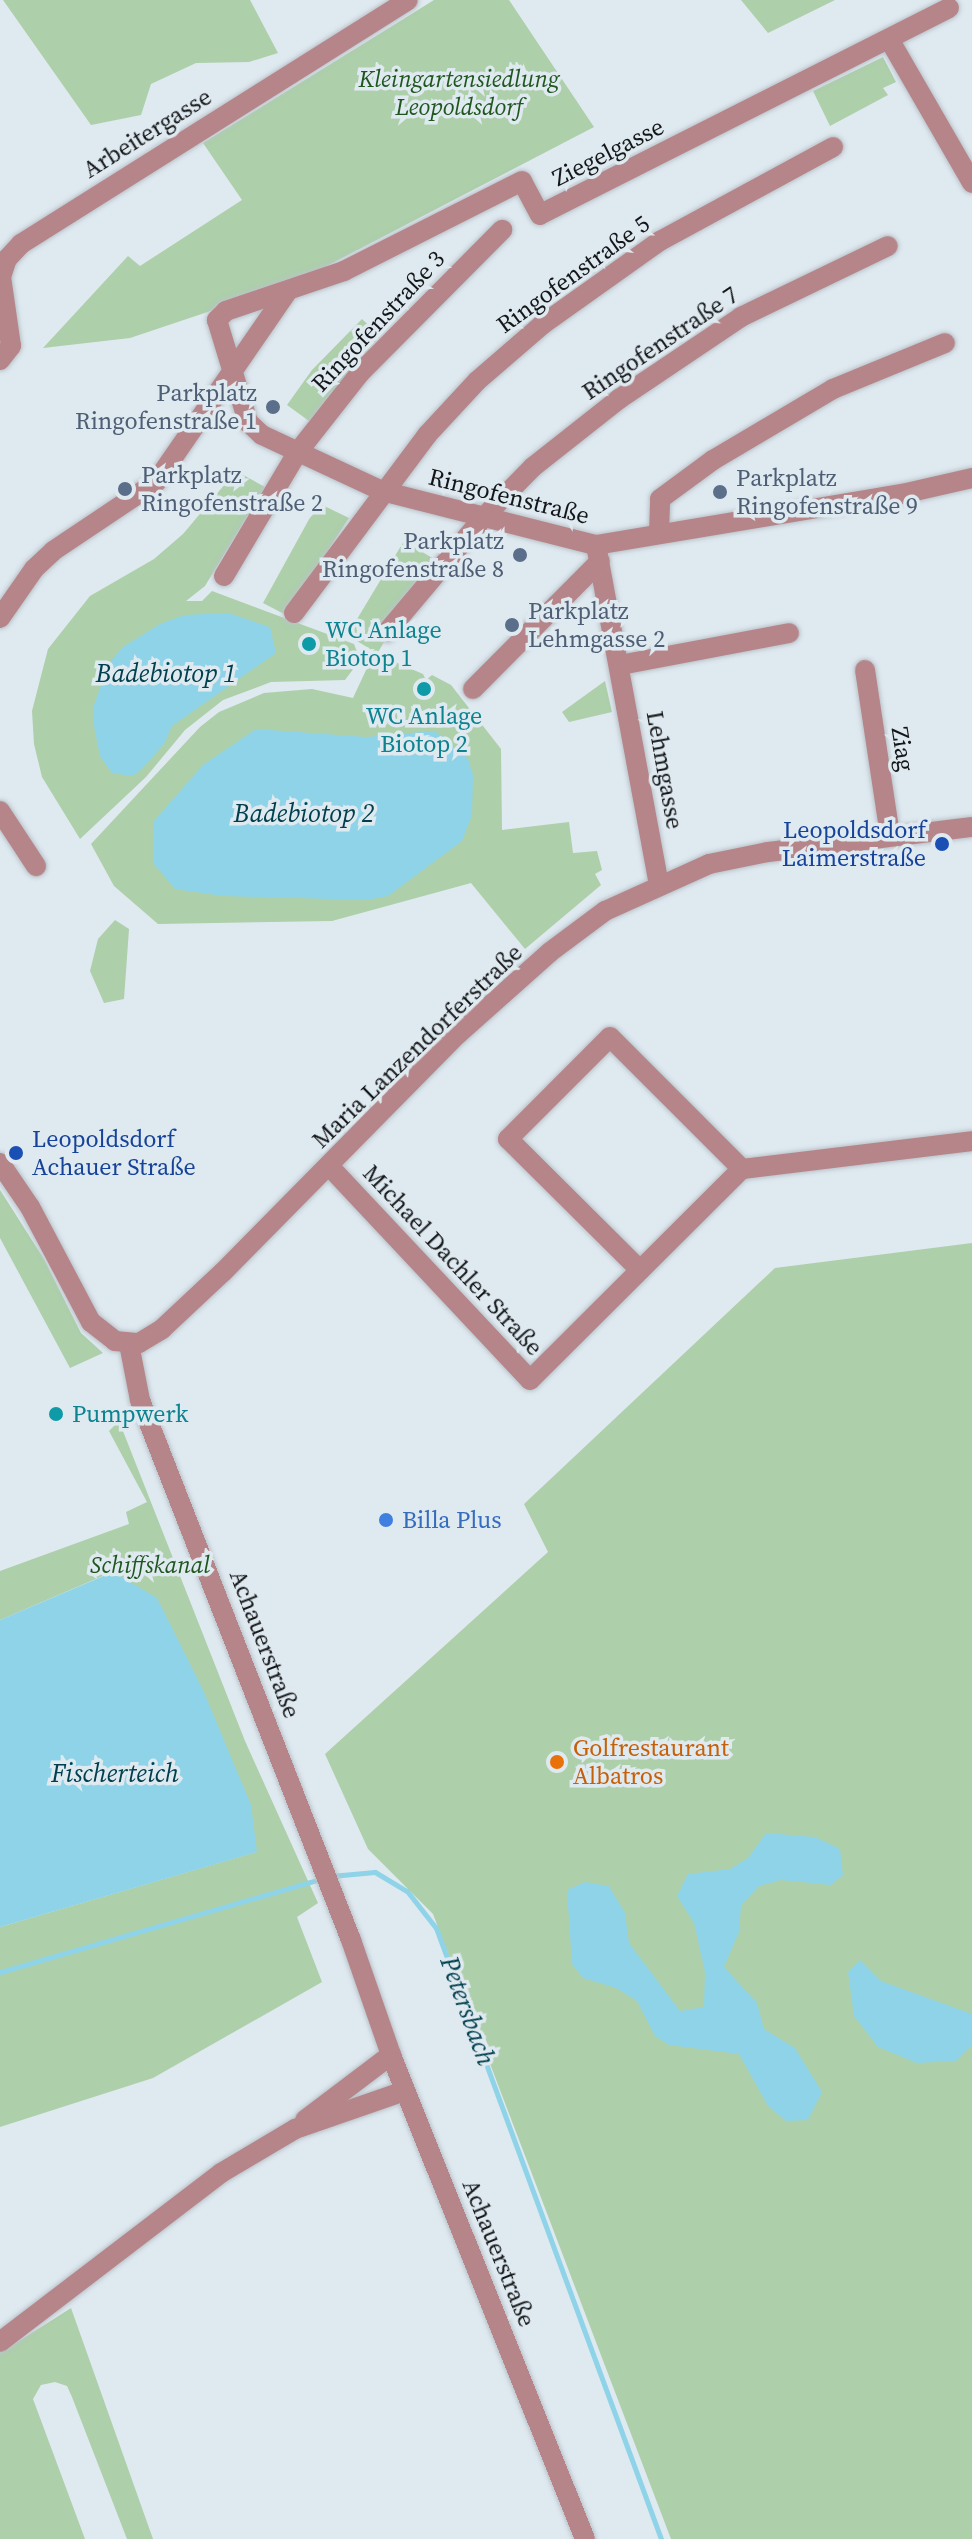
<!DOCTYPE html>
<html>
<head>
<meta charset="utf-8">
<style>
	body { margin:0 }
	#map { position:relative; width:972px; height:2539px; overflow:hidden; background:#dfe9f0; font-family:"Source Serif 4",serif }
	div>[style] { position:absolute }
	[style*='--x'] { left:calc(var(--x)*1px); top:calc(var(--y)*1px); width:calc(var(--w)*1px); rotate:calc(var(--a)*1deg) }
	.green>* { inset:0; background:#adcfaa; transform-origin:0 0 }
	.water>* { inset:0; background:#8ed3e7 }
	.stream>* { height:5px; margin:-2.5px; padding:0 2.5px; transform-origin:2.5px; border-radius:2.5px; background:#8ed3e7 }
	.roads { filter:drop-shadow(0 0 2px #bac3c9) drop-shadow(0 0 2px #bac3c9) }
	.minor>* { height:20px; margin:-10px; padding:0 10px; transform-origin:10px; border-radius:10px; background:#b68589 }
	.dots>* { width:22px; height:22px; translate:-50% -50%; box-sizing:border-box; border:4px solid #dfe9f0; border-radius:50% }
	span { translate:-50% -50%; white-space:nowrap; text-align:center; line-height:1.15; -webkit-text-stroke:7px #dfe9f0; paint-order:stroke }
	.park-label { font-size:24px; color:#1f561e; font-style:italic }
	.street-label { font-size:24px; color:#141719 }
	.service-label { font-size:24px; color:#4e5e75 }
	.right { translate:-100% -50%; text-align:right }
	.left { translate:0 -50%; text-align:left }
	.culture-label { font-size:24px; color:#0d838f }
	.transit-label { font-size:24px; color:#164399 }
	.shop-label { font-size:24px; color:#366cbe }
	.food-label { font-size:24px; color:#c56008 }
	.water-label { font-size:26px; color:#00404e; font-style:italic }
</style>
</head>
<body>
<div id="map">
	<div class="green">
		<i style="clip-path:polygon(3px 0,250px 0,278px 53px,249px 62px,196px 63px,151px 84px,141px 115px,91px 125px)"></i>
		<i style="clip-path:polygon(434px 0,509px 0,594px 127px,294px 283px,130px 338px,43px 348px,128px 256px,140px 266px,242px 200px,203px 143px)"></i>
		<i style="clip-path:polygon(741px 0,835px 0,768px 33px)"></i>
		<i style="clip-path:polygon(883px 57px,896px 82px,883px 88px,888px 95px,830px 126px,813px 91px)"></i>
		<i style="clip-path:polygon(362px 319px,380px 336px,309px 421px,287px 405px,312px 370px)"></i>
		<i style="clip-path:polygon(236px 471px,265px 487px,205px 586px,186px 601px,202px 601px,212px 591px,354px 644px,360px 660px,345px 680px,271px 682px,223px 700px,185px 730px,146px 777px,80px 839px,42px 777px,34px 744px,32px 711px,48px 649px,90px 596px,154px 559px,183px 534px)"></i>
		<i style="clip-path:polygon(318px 503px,349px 518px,286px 615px,263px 603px)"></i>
		<i style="left:404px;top:541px;width:35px;height:110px;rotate:31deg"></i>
		<i style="clip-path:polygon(374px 653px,423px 674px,426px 680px,432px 675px,451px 685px,501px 749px,502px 830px,569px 822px,573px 853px,597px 851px,602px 870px,595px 874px,601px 885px,525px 949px,471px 883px,332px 921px,158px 924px,114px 886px,91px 844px,200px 727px,219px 712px,264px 693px,312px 689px,353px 698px)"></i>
		<i style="clip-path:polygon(605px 681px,612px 712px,569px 722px,562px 712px)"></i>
		<i style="clip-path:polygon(115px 920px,129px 929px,124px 999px,104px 1003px,90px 971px,98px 939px)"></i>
		<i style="clip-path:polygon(0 1190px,44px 1259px,81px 1333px,103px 1353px,70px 1368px,0 1238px)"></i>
		<i style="clip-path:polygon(972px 1243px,972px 2539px,671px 2539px,433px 1914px,368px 1849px,325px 1754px,548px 1552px,524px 1504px,775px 1268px)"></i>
		<i style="clip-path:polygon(119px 1421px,245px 1741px,318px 1903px,297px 1917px,322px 1982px,153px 2078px,0 2127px,0 1927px,256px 1852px,112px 1572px,0 1620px,0 1571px,129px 1524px,126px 1512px,147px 1502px,109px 1431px)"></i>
		<i style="clip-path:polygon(71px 2308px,153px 2539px,127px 2539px,72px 2397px,67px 2386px,55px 2382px,41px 2385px,33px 2399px,85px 2539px,0 2539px,0 2353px)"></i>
	</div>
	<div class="water">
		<i style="clip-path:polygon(228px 613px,270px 627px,276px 653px,172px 726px,164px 744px,141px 770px,132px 776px,112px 773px,100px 756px,94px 726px,94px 705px,109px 663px,123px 647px,160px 624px,184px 615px)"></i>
		<i style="clip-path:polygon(256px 729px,366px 737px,433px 731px,444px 737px,468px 759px,473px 775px,472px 815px,462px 841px,388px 896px,367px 900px,223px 896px,175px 889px,154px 864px,153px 822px,203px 765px)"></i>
		<i style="clip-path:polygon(113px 1572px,157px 1598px,203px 1690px,251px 1805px,257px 1852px,0 1927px,0 1620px)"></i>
		<i style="clip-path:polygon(766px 1833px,815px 1837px,840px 1849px,843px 1875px,831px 1885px,781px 1880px,759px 1886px,741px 1906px,739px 1932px,724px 1967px,757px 2003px,764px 2029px,795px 2048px,822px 2092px,808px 2120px,786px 2121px,768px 2106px,739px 2054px,669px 2045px,655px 2036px,637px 2001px,616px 1988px,583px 1978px,572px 1964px,567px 1890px,585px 1882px,609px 1886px,625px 1913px,629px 1943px,680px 2011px,704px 2007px,705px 1972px,694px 1923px,677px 1896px,688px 1874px,730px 1869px,748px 1858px)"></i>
		<i style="clip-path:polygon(860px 1960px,881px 1981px,972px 2014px,972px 2045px,956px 2061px,917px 2063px,878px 2047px,854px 2016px,848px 1972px)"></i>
	</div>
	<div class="stream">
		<i style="--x:331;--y:1876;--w:44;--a:-5.2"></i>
		<i style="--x:375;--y:1872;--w:37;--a:31"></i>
		<i style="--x:407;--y:1891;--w:47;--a:51.9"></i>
		<i style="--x:436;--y:1928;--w:651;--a:69.78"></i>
		<i style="--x:0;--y:1972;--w:334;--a:-16.2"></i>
	</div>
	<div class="roads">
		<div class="minor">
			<i style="--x:949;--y:8;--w:458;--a:153.2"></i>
			<i style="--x:540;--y:215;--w:38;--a:-118"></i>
			<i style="--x:522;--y:181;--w:199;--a:153.2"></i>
			<i style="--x:344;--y:271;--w:125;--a:161.3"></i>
			<i style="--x:226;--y:311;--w:13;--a:135"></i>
			<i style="--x:217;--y:320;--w:107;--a:73.1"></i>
			<i style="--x:248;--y:422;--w:19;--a:43"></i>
			<i style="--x:262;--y:435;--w:132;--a:25"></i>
			<i style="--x:382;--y:491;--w:221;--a:14.2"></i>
			<i style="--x:596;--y:545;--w:310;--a:-9.5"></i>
			<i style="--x:902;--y:494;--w:72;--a:-12.9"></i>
			<i style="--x:889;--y:39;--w:166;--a:60"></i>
			<i style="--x:0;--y:360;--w:18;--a:-52"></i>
			<i style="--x:11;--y:346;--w:70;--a:-98.2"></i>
			<i style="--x:1;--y:277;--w:19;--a:-72"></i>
			<i style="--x:7;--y:259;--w:21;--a:-47"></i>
			<i style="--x:21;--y:244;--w:457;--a:-32.2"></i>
			<i style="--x:659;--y:533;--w:34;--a:-88"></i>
			<i style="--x:660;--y:499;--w:66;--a:-36.3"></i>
			<i style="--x:713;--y:460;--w:139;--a:-30.6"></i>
			<i style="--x:833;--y:389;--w:121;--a:-22.3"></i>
			<i style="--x:596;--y:545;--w:345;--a:79.5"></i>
			<i style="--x:224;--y:576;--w:143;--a:-59.3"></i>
			<i style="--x:297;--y:453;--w:102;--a:-51.8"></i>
			<i style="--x:360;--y:373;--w:202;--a:-45.2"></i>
			<i style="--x:294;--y:613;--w:222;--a:-53.2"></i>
			<i style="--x:427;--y:435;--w:74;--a:-47.2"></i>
			<i style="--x:477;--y:381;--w:87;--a:-40.8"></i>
			<i style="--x:543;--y:324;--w:143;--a:-35.4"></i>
			<i style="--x:660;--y:241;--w:197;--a:-28.5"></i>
			<i style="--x:0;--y:618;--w:60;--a:-55.2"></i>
			<i style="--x:34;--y:569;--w:26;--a:-43"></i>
			<i style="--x:53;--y:551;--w:124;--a:-33.8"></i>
			<i style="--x:156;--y:482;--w:231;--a:-55.4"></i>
			<i style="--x:387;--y:632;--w:149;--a:-49.9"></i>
			<i style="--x:483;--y:518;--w:71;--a:-45.6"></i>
			<i style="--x:533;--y:467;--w:110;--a:-38.3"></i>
			<i style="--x:619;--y:399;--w:147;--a:-33.9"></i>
			<i style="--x:741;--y:317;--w:163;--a:-25.8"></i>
			<i style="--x:620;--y:665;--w:172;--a:-10.7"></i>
			<i style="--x:865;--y:670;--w:167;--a:81.4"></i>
			<i style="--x:473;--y:689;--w:180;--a:-45.2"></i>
			<i style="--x:0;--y:811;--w:66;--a:56.8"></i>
			<i style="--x:0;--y:1163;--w:53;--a:55.7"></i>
			<i style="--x:30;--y:1207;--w:130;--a:62.1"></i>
			<i style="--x:91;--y:1322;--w:31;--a:38"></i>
			<i style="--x:115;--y:1341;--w:24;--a:5"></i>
			<i style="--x:139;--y:1343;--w:27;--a:-31"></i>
			<i style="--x:162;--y:1329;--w:83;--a:-43.1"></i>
			<i style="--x:223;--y:1272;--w:334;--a:-45.4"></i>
			<i style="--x:458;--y:1034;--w:123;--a:-41.7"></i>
			<i style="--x:550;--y:952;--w:69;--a:-36.7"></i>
			<i style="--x:605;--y:911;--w:114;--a:-24.3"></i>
			<i style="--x:709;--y:864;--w:60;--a:-11.5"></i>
			<i style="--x:768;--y:852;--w:206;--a:-7"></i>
			<i style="--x:330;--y:1167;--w:292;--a:46.8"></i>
			<i style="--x:530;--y:1380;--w:299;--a:-44.9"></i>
			<i style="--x:742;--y:1169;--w:232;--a:-6.9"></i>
			<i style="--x:640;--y:1270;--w:186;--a:-135.2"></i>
			<i style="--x:508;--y:1139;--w:144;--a:-45"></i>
			<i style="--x:610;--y:1037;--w:187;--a:45"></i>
			<i style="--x:129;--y:1344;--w:57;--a:78.9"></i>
			<i style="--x:140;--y:1400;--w:580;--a:68.66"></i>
			<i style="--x:351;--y:1940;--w:122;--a:70.8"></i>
			<i style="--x:391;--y:2055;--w:521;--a:68.16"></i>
			<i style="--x:305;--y:2120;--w:108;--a:-37.1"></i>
			<i style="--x:0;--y:2342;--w:278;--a:-37.4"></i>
			<i style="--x:221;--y:2173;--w:86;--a:-30.7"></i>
			<i style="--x:295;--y:2129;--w:116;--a:-19.1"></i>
		</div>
	</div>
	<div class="dots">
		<i style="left:273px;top:407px;background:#5c6f8a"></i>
		<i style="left:125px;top:489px;background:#5c6f8a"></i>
		<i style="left:720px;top:492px;background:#5c6f8a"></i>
		<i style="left:520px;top:555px;background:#5c6f8a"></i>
		<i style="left:512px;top:625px;background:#5c6f8a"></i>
		<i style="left:309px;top:644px;background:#0f9aa8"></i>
		<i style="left:424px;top:689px;background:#0f9aa8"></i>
		<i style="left:942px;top:844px;background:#1a4fb4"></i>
		<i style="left:16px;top:1153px;background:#1a4fb4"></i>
		<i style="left:56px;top:1414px;background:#0f9aa8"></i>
		<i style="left:386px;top:1520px;background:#3f7fe0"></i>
		<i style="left:557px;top:1762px;background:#e8710a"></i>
	</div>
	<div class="park-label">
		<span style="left:459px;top:93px">Kleingartensiedlung<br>Leopoldsdorf</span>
		<span style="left:150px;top:1565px">Schiffskanal</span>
	</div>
	<div class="street-label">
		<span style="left:147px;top:133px;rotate:-32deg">Arbeitergasse</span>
		<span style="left:608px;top:152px;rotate:-27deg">Ziegelgasse</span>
		<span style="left:573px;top:274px;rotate:-36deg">Ringofenstraße 5</span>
		<span style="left:378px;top:321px;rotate:-47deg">Ringofenstraße 3</span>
		<span style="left:660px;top:343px;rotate:-34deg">Ringofenstraße 7</span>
		<span style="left:509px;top:496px;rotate:14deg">Ringofenstraße</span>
		<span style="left:903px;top:749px;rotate:81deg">Ziag</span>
		<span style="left:665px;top:770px;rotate:80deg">Lehmgasse</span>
		<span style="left:417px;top:1046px;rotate:-44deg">Maria Lanzendorferstraße</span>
		<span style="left:453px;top:1260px;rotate:47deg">Michael Dachler Straße</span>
		<span style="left:265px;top:1644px;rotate:69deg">Achauerstraße</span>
		<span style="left:499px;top:2253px;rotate:68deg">Achauerstraße</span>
	</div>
	<div class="service-label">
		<span class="right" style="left:257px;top:407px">Parkplatz<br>Ringofenstraße 1</span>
		<span class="left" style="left:141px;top:489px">Parkplatz<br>Ringofenstraße 2</span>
		<span class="left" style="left:736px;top:492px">Parkplatz<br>Ringofenstraße 9</span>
		<span class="right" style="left:504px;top:555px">Parkplatz<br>Ringofenstraße 8</span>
		<span class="left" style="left:528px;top:625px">Parkplatz<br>Lehmgasse 2</span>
	</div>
	<div class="culture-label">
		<span class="left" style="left:325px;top:644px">WC Anlage<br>Biotop 1</span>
		<span style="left:424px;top:730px">WC Anlage<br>Biotop 2</span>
		<span class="left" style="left:72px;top:1414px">Pumpwerk</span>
	</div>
	<div class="transit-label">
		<span class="right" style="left:926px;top:844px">Leopoldsdorf<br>Laimerstraße</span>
		<span class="left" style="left:32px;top:1153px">Leopoldsdorf<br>Achauer Straße</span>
	</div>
	<div class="shop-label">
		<span class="left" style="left:402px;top:1520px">Billa Plus</span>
	</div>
	<div class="food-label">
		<span class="left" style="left:573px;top:1762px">Golfrestaurant<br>Albatros</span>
	</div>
	<div class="water-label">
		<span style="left:166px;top:674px">Badebiotop 1</span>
		<span style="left:304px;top:814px">Badebiotop 2</span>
		<span style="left:115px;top:1774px">Fischerteich</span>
		<span style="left:467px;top:2011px;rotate:70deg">Petersbach</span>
	</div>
</div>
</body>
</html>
